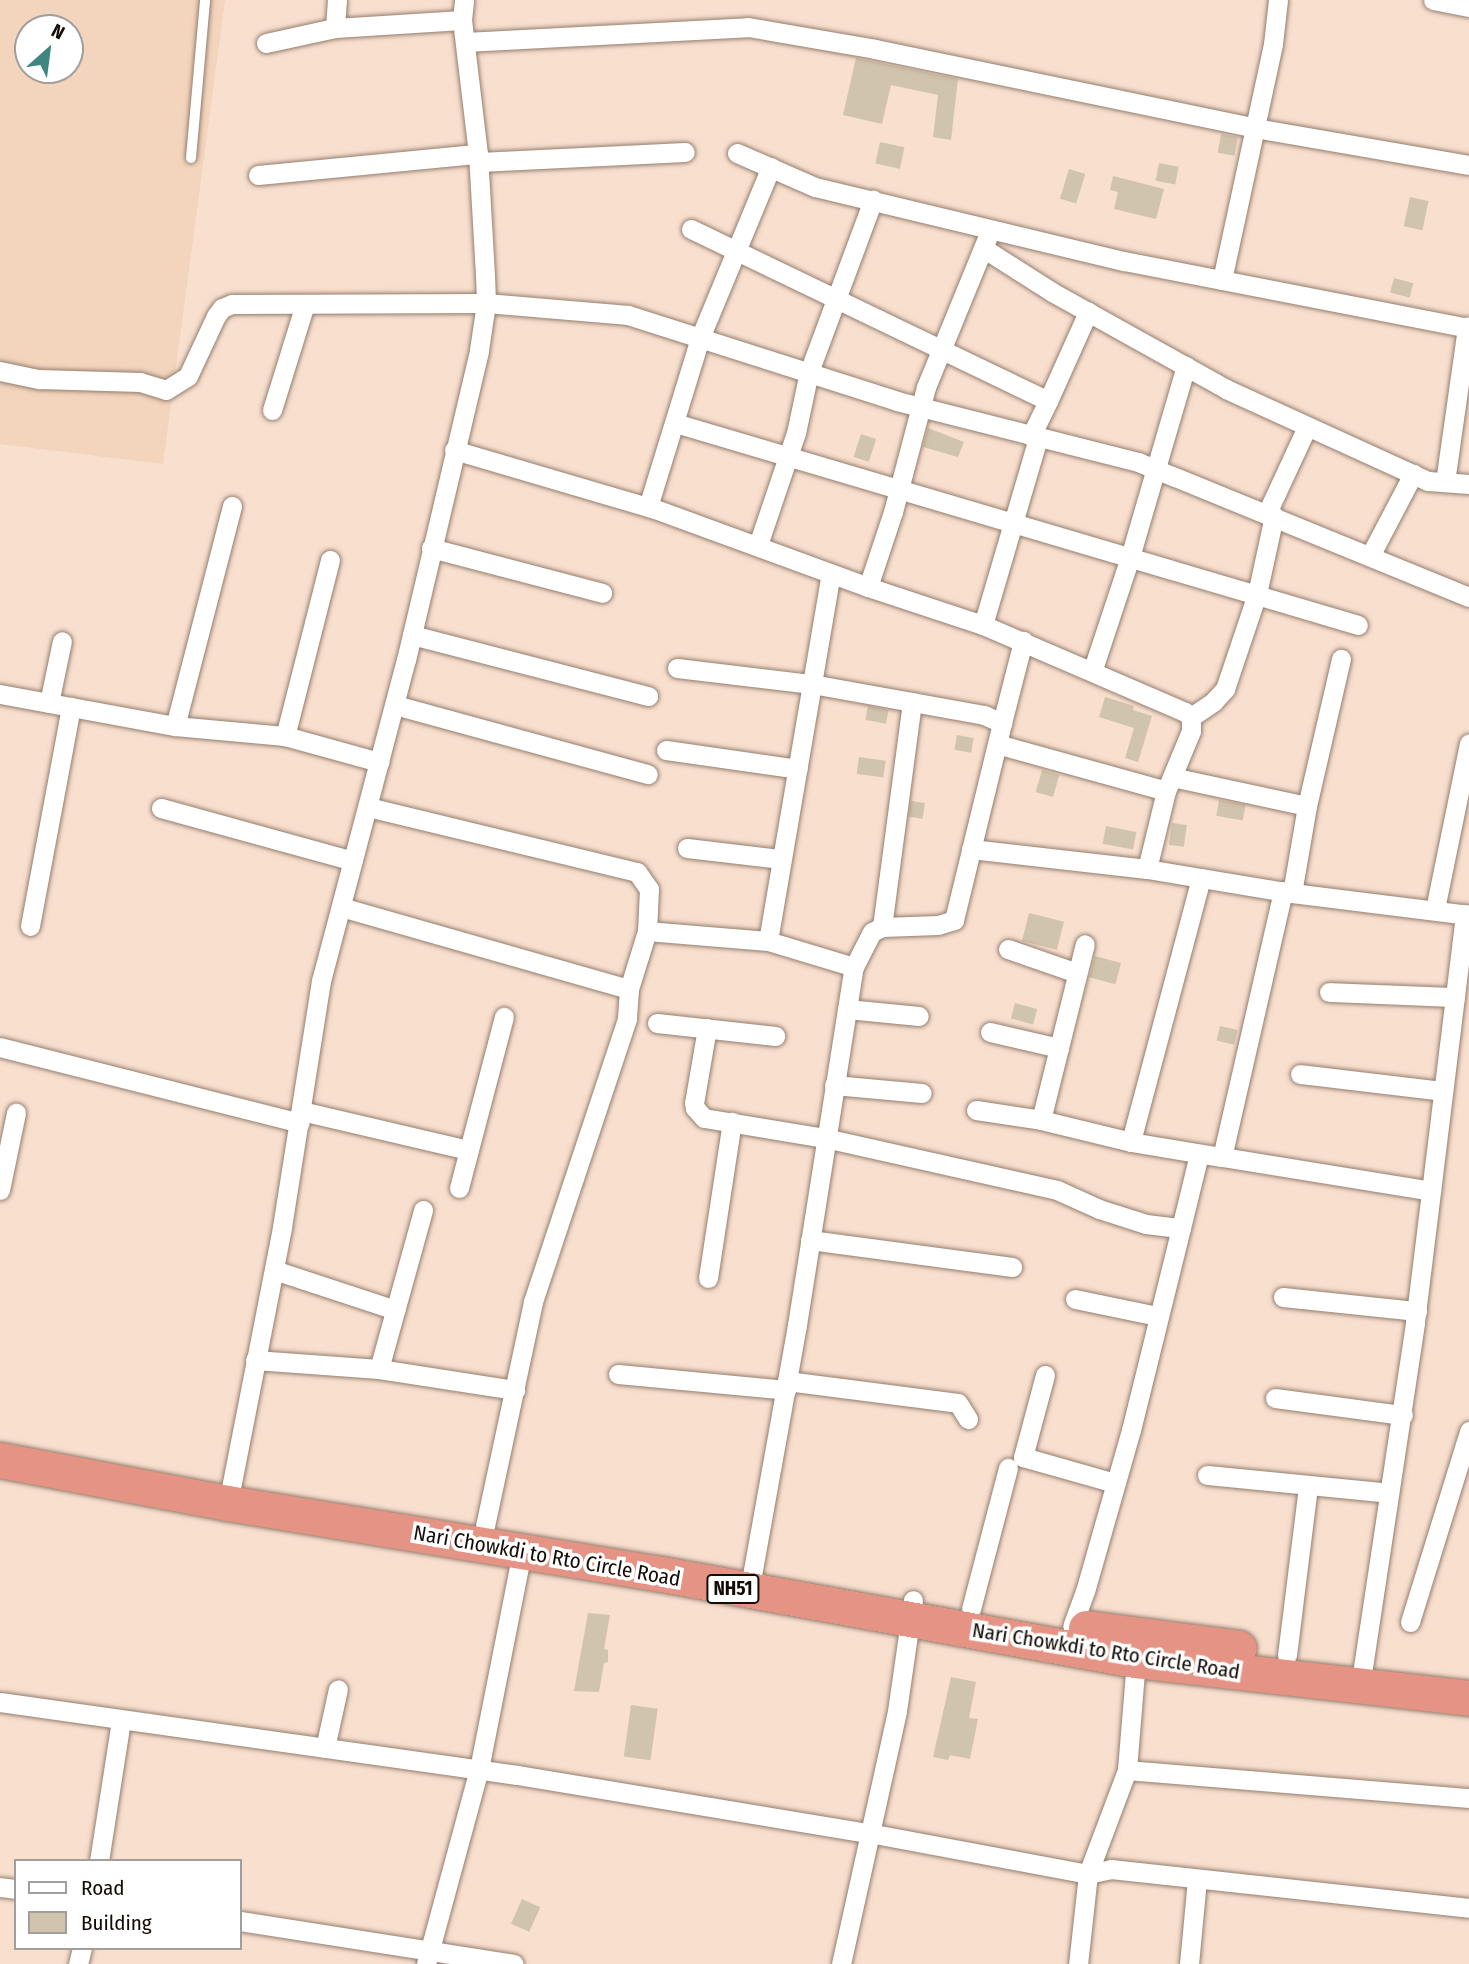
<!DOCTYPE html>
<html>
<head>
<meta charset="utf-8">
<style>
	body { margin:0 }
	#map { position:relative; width:1469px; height:1964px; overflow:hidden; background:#f8dfce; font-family:"Fira Sans Condensed",sans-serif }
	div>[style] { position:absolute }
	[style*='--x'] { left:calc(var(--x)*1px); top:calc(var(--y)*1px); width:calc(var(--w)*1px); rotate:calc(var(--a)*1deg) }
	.built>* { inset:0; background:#f3d4bd }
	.building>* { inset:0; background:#d1c4ac; transform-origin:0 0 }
	.roads { filter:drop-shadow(0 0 2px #947e6e) drop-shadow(0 0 2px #947e6e) }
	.lane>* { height:10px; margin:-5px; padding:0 5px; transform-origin:5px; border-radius:5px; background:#fff }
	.street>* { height:19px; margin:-9.5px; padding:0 9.5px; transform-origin:9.5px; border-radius:9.5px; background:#fff }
	.highway>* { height:35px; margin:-17.5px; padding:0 17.5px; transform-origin:17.5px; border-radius:17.5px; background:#e59384 }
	span { translate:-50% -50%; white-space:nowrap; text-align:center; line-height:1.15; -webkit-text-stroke:7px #fff; paint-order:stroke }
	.shield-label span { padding:2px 5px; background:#fff; border:2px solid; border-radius:5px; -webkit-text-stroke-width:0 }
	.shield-label { font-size:19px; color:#140c06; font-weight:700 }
	.street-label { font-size:21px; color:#140c06 }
	.legend { position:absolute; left:14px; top:1859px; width:228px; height:91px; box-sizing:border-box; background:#fff; border:2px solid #a19e9b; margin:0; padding:9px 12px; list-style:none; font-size:21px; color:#140c06 }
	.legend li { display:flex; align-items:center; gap:14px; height:35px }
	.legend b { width:35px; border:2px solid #a19e9b }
	.north { position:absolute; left:14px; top:14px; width:70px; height:70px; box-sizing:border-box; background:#fff; border:2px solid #a19e9b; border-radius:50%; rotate:28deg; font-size:19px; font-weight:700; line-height:28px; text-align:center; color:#140c06 }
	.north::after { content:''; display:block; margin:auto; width:24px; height:32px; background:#3f8681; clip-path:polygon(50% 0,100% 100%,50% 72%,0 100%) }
</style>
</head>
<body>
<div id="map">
	<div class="built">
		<i style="clip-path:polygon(evenodd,0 0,225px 0,163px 464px,0 444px,0 0,28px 28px,70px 28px,70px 70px,28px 70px,28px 28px)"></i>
	</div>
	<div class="building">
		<i style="clip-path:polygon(856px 58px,958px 79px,951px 140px,933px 137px,938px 95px,891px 85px,882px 124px,843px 115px)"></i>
		<i style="left:1221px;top:134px;width:17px;height:19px;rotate:10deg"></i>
		<i style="left:880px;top:142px;width:25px;height:22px;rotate:12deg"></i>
		<i style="left:1159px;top:163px;width:20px;height:18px;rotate:11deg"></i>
		<i style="left:1069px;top:169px;width:17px;height:31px;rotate:17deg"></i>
		<i style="clip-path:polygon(1113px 176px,1164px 189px,1156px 219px,1114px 209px,1118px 192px,1110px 190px)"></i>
		<i style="left:1410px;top:197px;width:19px;height:30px;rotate:12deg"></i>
		<i style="left:1394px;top:278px;width:20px;height:15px;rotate:15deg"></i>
		<i style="clip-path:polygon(928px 428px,964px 442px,958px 457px,923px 447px)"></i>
		<i style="left:861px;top:434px;width:16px;height:24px;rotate:18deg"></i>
		<i style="clip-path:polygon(1105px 697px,1134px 706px,1133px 710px,1152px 716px,1138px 762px,1125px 758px,1134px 728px,1099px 717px)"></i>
		<i style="left:868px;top:706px;width:21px;height:14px;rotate:11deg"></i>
		<i style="left:957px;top:735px;width:17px;height:15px;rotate:10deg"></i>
		<i style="left:859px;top:757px;width:27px;height:17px;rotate:8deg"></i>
		<i style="left:1042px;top:770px;width:18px;height:23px;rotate:16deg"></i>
		<i style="left:1219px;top:800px;width:27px;height:16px;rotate:10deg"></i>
		<i style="left:911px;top:801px;width:14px;height:16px;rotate:8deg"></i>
		<i style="left:1172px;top:823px;width:15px;height:22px;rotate:8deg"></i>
		<i style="left:1106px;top:826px;width:31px;height:18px;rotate:11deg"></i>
		<i style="left:1029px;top:913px;width:36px;height:29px;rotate:14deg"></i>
		<i style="left:1095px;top:956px;width:27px;height:22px;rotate:15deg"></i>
		<i style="left:1015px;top:1003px;width:23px;height:16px;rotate:15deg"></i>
		<i style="left:1220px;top:1026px;width:18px;height:15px;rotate:13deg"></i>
		<i style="clip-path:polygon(588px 1613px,610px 1615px,604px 1649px,608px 1650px,608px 1662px,604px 1663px,599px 1692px,574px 1691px)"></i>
		<i style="clip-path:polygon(951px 1677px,976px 1682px,969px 1718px,978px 1719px,970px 1759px,950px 1755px,948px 1760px,933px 1757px)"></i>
		<i style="left:631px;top:1705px;width:27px;height:52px;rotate:8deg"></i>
		<i style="left:522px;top:1899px;width:20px;height:27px;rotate:24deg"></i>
	</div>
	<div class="roads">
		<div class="lane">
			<i style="--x:191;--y:158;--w:159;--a:-84.9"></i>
		</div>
		<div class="street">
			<i style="--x:1433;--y:0;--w:37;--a:11"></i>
			<i style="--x:335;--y:28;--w:127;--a:-3.6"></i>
			<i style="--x:465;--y:42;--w:283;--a:-3"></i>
			<i style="--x:748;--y:27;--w:129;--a:9.8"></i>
			<i style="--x:875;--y:49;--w:388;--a:11.7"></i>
			<i style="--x:1255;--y:128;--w:217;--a:9.8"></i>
			<i style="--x:266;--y:43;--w:71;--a:-12.3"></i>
			<i style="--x:335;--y:28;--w:28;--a:-86"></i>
			<i style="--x:737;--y:153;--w:85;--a:23.6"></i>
			<i style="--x:815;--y:187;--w:318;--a:13.5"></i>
			<i style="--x:1124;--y:261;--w:351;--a:11"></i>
			<i style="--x:479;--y:162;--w:206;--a:-2.8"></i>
			<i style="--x:258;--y:175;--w:221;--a:-5.5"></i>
			<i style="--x:691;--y:229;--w:396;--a:25.7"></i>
			<i style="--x:1048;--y:401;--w:98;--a:-65.8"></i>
			<i style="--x:983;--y:248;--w:82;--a:32.5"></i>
			<i style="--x:1052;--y:292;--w:199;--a:29.1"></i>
			<i style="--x:1226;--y:389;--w:222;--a:24.5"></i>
			<i style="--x:1428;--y:481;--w:41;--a:4.2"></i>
			<i style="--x:1222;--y:280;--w:241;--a:-77.8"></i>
			<i style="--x:1273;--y:44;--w:44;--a:-83.5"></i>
			<i style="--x:0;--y:371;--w:40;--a:12"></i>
			<i style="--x:39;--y:379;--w:101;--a:1.7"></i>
			<i style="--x:140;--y:382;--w:27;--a:17"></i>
			<i style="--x:166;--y:390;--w:26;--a:-32"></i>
			<i style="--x:188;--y:376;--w:66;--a:-65"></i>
			<i style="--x:216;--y:316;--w:10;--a:-53"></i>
			<i style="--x:222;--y:308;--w:11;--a:-22"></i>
			<i style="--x:232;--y:304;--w:254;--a:-0.2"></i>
			<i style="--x:486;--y:303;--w:143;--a:4.8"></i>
			<i style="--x:628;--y:315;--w:282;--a:17.7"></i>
			<i style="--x:897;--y:401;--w:249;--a:14.2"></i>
			<i style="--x:1138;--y:462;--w:357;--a:22.2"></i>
			<i style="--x:272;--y:410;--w:111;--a:-72.7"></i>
			<i style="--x:675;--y:423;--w:712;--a:16.48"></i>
			<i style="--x:1031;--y:436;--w:39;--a:-64"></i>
			<i style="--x:454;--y:450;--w:209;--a:16.4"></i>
			<i style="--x:655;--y:509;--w:227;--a:20.1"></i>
			<i style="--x:868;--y:587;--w:121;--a:18.3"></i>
			<i style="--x:983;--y:625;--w:220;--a:23.3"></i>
			<i style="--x:1185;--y:712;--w:8;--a:40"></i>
			<i style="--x:1191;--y:717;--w:14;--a:90"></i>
			<i style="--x:1191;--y:731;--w:65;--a:112.6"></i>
			<i style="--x:1166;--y:791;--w:80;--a:103.7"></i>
			<i style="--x:1147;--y:869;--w:147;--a:9.4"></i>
			<i style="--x:1292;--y:893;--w:178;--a:7.1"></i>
			<i style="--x:1445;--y:482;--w:157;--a:-81.9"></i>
			<i style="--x:232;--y:506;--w:227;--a:104.5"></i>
			<i style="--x:175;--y:726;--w:110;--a:5.2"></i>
			<i style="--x:648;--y:507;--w:177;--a:-72.9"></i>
			<i style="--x:700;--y:338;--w:185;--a:-67.5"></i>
			<i style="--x:1267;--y:513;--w:95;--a:-65.1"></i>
			<i style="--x:758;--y:545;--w:118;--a:-71.3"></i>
			<i style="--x:796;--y:433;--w:62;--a:-78"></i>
			<i style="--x:809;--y:372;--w:184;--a:-69.6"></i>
			<i style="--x:431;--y:548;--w:177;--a:14.7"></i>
			<i style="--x:1370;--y:556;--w:93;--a:-62.3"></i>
			<i style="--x:330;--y:560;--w:182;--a:104.3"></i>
			<i style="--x:285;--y:736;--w:98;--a:15.5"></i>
			<i style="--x:868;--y:587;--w:79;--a:-71.6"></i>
			<i style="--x:893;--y:512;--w:129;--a:-75.2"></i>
			<i style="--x:926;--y:387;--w:163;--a:-67.7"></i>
			<i style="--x:983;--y:625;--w:195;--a:-73.6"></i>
			<i style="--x:412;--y:635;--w:244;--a:14.5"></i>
			<i style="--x:677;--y:668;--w:136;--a:6.8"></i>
			<i style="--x:812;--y:684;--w:175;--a:10.2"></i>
			<i style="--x:984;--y:715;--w:20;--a:24"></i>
			<i style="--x:1002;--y:723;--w:85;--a:-75.6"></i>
			<i style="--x:1093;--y:669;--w:118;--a:-71.7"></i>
			<i style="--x:1130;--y:557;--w:199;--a:-73.7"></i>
			<i style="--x:0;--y:694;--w:178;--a:10.4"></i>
			<i style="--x:49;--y:703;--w:63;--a:-78.2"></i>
			<i style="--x:395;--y:705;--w:262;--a:15.3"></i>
			<i style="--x:1191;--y:717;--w:27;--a:-34"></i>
			<i style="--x:1213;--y:702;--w:18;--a:-47"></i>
			<i style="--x:1225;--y:689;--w:100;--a:-71.4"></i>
			<i style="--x:1257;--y:594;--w:80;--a:-77.7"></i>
			<i style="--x:997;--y:744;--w:175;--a:15.5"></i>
			<i style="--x:666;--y:750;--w:133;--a:8.2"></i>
			<i style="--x:1172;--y:777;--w:138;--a:12.1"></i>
			<i style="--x:368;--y:807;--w:277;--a:13.6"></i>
			<i style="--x:637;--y:872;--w:21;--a:55"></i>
			<i style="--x:649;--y:889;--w:42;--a:92.7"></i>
			<i style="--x:647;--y:931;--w:61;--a:107.2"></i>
			<i style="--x:629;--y:989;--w:30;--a:94"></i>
			<i style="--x:627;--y:1019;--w:298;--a:108.4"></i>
			<i style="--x:533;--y:1302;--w:229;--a:102.1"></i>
			<i style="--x:161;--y:808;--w:199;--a:15.4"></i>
			<i style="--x:687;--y:848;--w:95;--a:6.7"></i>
			<i style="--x:971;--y:849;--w:177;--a:6.5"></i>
			<i style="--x:1201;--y:878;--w:273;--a:104.9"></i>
			<i style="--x:1131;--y:1142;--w:92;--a:9.4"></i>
			<i style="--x:1283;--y:891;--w:273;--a:102.9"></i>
			<i style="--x:1222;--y:1157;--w:212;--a:9.2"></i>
			<i style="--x:1292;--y:893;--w:88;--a:-80.2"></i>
			<i style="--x:1307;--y:806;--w:151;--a:-77"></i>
			<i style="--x:341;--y:907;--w:299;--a:15.9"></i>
			<i style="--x:1435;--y:909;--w:169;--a:-78.4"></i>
			<i style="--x:30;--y:926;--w:223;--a:-79.4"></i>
			<i style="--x:882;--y:927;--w:227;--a:-82.4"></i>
			<i style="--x:647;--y:931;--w:121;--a:4.7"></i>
			<i style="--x:768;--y:941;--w:373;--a:-80.3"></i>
			<i style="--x:768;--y:941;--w:90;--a:16.8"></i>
			<i style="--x:854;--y:967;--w:39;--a:-63"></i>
			<i style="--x:872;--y:932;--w:11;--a:-27"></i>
			<i style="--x:882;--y:927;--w:56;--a:-2"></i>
			<i style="--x:938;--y:925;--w:17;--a:-17"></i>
			<i style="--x:954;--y:920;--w:203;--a:-76.3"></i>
			<i style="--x:1008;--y:949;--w:73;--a:19.2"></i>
			<i style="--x:1329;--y:992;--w:126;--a:2.3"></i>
			<i style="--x:847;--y:1009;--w:72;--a:5.6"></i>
			<i style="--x:657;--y:1023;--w:119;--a:6.3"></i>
			<i style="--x:707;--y:1028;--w:76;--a:99.8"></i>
			<i style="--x:694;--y:1103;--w:5;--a:79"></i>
			<i style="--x:695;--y:1108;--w:13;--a:48"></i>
			<i style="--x:704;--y:1118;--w:123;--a:9.4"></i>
			<i style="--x:825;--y:1138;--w:238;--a:12.6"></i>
			<i style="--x:1057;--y:1190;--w:46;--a:24.3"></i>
			<i style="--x:1099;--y:1209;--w:49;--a:17.7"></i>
			<i style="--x:1146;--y:1224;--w:35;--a:7"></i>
			<i style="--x:1181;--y:1228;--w:208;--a:103.9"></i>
			<i style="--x:1131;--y:1430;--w:167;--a:105.9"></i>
			<i style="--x:1085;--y:1591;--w:37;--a:110"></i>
			<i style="--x:990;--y:1032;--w:71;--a:13.1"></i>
			<i style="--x:0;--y:1047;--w:309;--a:14.2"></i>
			<i style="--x:1300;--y:1074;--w:144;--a:6.8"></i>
			<i style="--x:834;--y:1085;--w:88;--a:5.2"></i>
			<i style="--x:976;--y:1110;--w:66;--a:8.7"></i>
			<i style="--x:1041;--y:1120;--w:181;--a:-76"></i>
			<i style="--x:301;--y:1111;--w:172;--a:13.1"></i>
			<i style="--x:1041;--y:1120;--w:93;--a:13.7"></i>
			<i style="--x:459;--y:1188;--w:177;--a:-75.3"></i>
			<i style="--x:0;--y:1190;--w:79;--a:-78.3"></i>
			<i style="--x:1181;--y:1228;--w:76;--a:-76.3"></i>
			<i style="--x:810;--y:1240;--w:204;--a:7.6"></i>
			<i style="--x:274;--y:1270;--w:128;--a:18.2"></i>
			<i style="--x:708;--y:1278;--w:158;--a:-81.3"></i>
			<i style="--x:1283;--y:1297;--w:135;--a:6"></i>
			<i style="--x:1075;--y:1299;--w:84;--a:11.7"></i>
			<i style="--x:255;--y:1360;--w:124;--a:4.2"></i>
			<i style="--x:379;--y:1369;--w:165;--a:-74.5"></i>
			<i style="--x:379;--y:1369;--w:138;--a:8.8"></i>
			<i style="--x:618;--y:1374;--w:169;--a:5.4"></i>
			<i style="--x:1045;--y:1375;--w:85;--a:105"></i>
			<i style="--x:1023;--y:1457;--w:96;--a:15.8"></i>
			<i style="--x:787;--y:1381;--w:172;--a:7.3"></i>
			<i style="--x:958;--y:1403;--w:19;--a:58"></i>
			<i style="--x:1275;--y:1398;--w:129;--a:7.6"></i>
			<i style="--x:1207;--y:1475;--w:183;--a:5.6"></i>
			<i style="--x:228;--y:1503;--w:281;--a:-78.9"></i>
			<i style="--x:282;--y:1227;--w:249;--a:-81"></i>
			<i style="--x:321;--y:981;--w:332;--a:-75.2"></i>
			<i style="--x:406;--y:660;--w:318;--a:-76.7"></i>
			<i style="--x:479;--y:350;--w:48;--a:-81.5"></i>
			<i style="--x:486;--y:303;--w:28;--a:-92"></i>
			<i style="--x:485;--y:275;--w:121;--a:-93.3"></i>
			<i style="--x:478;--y:154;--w:135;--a:-96.8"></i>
			<i style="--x:462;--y:20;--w:20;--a:-84"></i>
			<i style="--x:749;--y:1592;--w:271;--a:-79.8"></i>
			<i style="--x:797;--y:1325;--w:363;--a:-81"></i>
			<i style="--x:971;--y:1609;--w:146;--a:-75.3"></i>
			<i style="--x:1410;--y:1622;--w:200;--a:-72.8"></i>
			<i style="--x:1287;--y:1655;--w:170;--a:-82.9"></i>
			<i style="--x:1136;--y:1660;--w:110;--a:94.7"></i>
			<i style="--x:1127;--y:1770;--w:111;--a:110.6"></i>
			<i style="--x:1088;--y:1874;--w:24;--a:-12"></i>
			<i style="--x:1111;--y:1869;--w:360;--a:6.2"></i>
			<i style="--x:1360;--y:1687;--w:369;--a:-81.4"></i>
			<i style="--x:1415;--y:1322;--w:411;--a:-83"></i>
			<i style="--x:0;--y:1702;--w:522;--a:8.04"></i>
			<i style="--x:517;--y:1775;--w:357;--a:9.4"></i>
			<i style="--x:869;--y:1833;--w:223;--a:10.6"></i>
			<i style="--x:1088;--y:1874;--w:91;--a:96.3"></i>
			<i style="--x:325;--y:1748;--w:60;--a:-77.6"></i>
			<i style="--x:1127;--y:1770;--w:343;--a:4.7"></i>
			<i style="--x:99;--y:1861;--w:143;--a:-81.1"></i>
			<i style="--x:0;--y:1887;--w:16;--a:7"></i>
			<i style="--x:240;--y:1921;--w:277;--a:8.9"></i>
			<i style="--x:78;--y:1964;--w:16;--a:-76"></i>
			<i style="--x:426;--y:1964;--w:202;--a:-74.8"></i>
			<i style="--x:479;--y:1769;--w:222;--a:-78.8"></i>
			<i style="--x:841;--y:1964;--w:259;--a:-77.5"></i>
			<i style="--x:897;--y:1711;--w:112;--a:-81.8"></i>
			<i style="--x:1189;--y:1964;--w:84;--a:-84.6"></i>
		</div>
		<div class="highway">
			<i style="--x:0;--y:1460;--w:232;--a:10.7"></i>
			<i style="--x:228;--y:1503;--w:440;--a:9.3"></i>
			<i style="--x:662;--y:1574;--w:482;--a:10.3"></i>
			<i style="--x:1136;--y:1660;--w:335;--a:6.5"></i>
			<i style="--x:1086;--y:1628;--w:154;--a:7.4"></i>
		</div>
	</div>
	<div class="shield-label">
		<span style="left:733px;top:1589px">NH51</span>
	</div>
	<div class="street-label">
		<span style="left:547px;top:1556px;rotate:10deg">Nari Chowkdi to Rto Circle Road</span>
		<span style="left:1106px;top:1651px;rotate:9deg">Nari Chowkdi to Rto Circle Road</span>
	</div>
	<ul class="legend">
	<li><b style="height:9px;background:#fff"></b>Road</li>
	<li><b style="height:19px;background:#d1c4ac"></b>Building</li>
	</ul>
	<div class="north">N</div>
</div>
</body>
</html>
